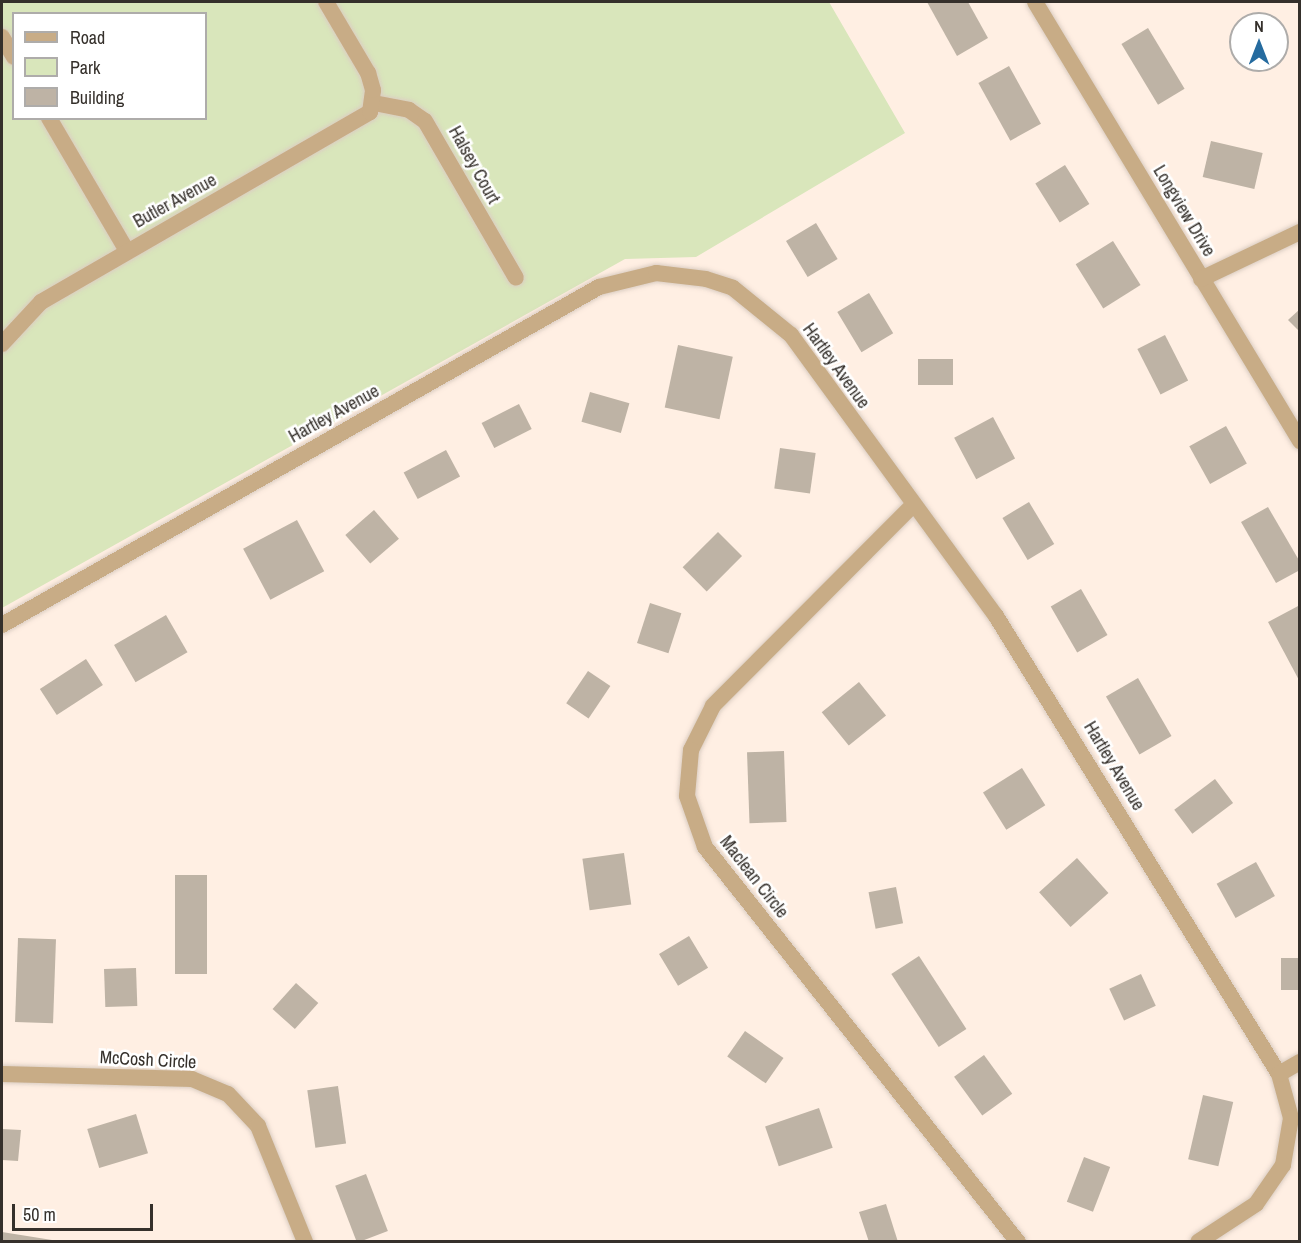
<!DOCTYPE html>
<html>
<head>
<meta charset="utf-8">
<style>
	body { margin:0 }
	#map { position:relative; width:1301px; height:1243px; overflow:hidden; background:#ffefe3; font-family:"Archivo Narrow",sans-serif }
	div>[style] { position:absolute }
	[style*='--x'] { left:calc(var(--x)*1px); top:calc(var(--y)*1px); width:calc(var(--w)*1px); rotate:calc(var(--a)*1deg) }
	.green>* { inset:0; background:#d9e6bb }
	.building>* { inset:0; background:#beb3a5; transform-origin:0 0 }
	.roads { filter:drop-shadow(0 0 2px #dbcdc2) drop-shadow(0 0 2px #dbcdc2) }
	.minor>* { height:16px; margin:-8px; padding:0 8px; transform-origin:8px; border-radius:8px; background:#c8ac86 }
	span { translate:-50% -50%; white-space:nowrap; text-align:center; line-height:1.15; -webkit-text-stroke:5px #fff; paint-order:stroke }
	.street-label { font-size:18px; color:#35302b }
	.frame { position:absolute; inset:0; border:3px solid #35302b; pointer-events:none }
	.legend { position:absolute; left:12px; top:12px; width:195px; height:108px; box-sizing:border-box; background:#fff; border:2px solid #aeacaa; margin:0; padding:8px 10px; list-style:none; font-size:18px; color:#35302b }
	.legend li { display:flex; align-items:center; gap:12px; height:30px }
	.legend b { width:30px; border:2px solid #aeacaa }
	.north { position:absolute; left:1229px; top:12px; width:60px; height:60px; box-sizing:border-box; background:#fff; border:2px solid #aeacaa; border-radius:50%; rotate:0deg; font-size:16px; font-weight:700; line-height:24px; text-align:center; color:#35302b }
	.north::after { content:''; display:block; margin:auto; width:21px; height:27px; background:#256b9f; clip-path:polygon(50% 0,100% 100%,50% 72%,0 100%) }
	.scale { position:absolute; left:12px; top:1204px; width:141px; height:27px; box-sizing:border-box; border:3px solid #35302b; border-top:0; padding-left:8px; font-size:18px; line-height:21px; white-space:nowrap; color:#35302b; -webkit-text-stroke:4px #fff; paint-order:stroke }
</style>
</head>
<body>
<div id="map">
	<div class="green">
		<i style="clip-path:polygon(evenodd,2px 2px,829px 2px,905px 133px,696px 257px,625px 259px,2px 608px,2px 2px,14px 14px,206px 14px,206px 118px,14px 118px,14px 14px)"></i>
	</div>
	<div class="building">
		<i style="clip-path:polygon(927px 2px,968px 2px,988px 38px,957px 56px)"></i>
		<i style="left:1148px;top:28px;width:71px;height:31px;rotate:59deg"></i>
		<i style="left:1009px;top:66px;width:66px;height:35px;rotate:61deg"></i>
		<i style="left:1211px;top:141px;width:53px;height:37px;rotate:13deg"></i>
		<i style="left:1065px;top:165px;width:46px;height:35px;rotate:58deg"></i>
		<i style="left:816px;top:223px;width:42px;height:35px;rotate:59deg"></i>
		<i style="left:1113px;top:241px;width:52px;height:44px;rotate:58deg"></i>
		<i style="left:869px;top:293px;width:47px;height:37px;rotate:59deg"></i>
		<i style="clip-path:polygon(1300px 309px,1300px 332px,1288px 320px)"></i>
		<i style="left:1165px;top:335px;width:51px;height:31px;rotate:63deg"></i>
		<i style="left:678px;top:345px;width:56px;height:64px;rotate:12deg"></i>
		<i style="left:918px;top:359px;width:35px;height:26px"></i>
		<i style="left:590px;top:392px;width:41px;height:31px;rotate:16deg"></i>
		<i style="left:519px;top:404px;width:28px;height:42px;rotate:63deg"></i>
		<i style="left:993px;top:417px;width:47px;height:44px;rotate:62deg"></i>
		<i style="left:1226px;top:426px;width:43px;height:42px;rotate:61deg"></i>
		<i style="left:780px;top:448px;width:36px;height:41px;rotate:8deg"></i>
		<i style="left:446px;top:450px;width:30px;height:48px;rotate:62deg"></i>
		<i style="left:1029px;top:502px;width:49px;height:31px;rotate:59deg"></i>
		<i style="clip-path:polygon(1268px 507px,1300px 562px,1300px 570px,1276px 583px,1241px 522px)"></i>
		<i style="left:374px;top:510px;width:38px;height:38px;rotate:49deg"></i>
		<i style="left:297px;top:520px;width:58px;height:61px;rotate:62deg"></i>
		<i style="left:718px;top:532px;width:34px;height:50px;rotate:45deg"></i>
		<i style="left:1081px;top:589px;width:53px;height:35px;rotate:60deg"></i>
		<i style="left:650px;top:603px;width:33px;height:42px;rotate:18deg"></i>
		<i style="clip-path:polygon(1300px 605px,1300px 682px,1268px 622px)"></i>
		<i style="left:166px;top:615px;width:43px;height:60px;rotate:60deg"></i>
		<i style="left:86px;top:659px;width:31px;height:55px;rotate:57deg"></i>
		<i style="left:588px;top:671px;width:27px;height:39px;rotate:34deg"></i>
		<i style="left:1138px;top:678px;width:67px;height:37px;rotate:60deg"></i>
		<i style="left:859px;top:682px;width:43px;height:48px;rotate:51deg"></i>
		<i style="left:784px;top:751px;width:71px;height:37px;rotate:88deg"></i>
		<i style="left:1022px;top:768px;width:44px;height:46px;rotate:58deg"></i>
		<i style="left:1215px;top:779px;width:30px;height:51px;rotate:53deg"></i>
		<i style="left:624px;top:853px;width:52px;height:42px;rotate:82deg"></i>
		<i style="left:1077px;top:858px;width:47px;height:51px;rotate:48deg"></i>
		<i style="left:1256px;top:862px;width:39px;height:45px;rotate:61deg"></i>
		<i style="left:175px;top:875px;width:32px;height:99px"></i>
		<i style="left:896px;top:887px;width:37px;height:28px;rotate:79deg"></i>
		<i style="left:689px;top:936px;width:37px;height:35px;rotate:59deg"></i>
		<i style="left:18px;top:938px;width:38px;height:84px;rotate:2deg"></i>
		<i style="left:919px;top:956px;width:87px;height:33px;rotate:57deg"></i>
		<i style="left:1281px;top:958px;width:19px;height:32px"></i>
		<i style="left:136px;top:968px;width:38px;height:32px;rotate:88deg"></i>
		<i style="left:1141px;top:974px;width:35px;height:35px;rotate:65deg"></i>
		<i style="left:296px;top:983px;width:30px;height:35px;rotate:42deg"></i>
		<i style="left:745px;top:1031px;width:47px;height:31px;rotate:35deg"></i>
		<i style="left:984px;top:1055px;width:48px;height:37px;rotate:54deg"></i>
		<i style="left:338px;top:1086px;width:58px;height:31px;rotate:82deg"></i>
		<i style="left:1203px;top:1095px;width:31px;height:66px;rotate:13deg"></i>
		<i style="left:819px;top:1108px;width:42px;height:57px;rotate:71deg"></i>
		<i style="left:136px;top:1114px;width:41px;height:51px;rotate:73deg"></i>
		<i style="clip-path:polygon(2px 1129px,21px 1130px,18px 1161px,2px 1160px)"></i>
		<i style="left:1084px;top:1157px;width:28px;height:48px;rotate:21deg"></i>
		<i style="left:366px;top:1174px;width:61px;height:33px;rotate:69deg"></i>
		<i style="clip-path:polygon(886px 1204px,898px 1242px,869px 1242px,859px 1212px)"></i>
		<i style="clip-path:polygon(2px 1232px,52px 1240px,52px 1242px,2px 1242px)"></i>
	</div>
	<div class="roads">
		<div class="minor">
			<i style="--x:1035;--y:2;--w:513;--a:58.88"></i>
			<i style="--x:2;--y:37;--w:23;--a:59"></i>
			<i style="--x:374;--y:103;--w:36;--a:11"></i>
			<i style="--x:409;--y:110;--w:19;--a:35"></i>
			<i style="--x:425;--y:121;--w:181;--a:59.9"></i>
			<i style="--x:49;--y:118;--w:154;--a:59.6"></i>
			<i style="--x:1201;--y:279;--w:110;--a:-25.4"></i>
			<i style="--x:2;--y:344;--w:57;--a:-47.1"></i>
			<i style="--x:41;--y:302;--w:380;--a:-30"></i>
			<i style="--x:370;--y:112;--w:22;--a:-82"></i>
			<i style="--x:373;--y:90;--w:18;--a:-106"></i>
			<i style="--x:368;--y:73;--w:82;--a:-120.6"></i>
			<i style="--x:912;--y:506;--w:282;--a:134.9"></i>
			<i style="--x:713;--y:706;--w:49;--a:116.6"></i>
			<i style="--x:691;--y:750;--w:46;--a:95"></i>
			<i style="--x:687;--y:796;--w:54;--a:70.6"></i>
			<i style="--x:705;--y:847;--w:504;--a:51.61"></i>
			<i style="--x:2;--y:625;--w:686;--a:-29.52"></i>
			<i style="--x:599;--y:287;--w:59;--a:-13.8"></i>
			<i style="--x:656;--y:273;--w:50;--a:6.8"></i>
			<i style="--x:706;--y:279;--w:28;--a:18"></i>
			<i style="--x:733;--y:288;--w:75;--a:39"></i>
			<i style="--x:791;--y:335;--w:348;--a:53.9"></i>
			<i style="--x:996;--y:616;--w:538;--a:58.29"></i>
			<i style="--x:1279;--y:1074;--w:46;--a:74.7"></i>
			<i style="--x:1291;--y:1118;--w:48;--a:99.7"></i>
			<i style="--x:1283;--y:1165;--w:47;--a:124.7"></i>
			<i style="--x:1256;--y:1204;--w:69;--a:146.8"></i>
			<i style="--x:2;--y:1074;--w:190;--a:1.5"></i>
			<i style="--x:192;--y:1079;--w:39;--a:23"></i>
			<i style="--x:228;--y:1094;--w:44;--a:46.8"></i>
			<i style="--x:258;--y:1126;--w:125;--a:67.9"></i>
			<i style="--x:1279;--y:1074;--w:24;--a:-30"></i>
		</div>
	</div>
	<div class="street-label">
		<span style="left:474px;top:165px;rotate:61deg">Halsey Court</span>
		<span style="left:175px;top:201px;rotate:-29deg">Butler Avenue</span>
		<span style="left:1184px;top:211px;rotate:59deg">Longview Drive</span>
		<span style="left:836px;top:366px;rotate:54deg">Hartley Avenue</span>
		<span style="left:334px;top:414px;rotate:-29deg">Hartley Avenue</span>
		<span style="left:1114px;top:766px;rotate:59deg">Hartley Avenue</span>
		<span style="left:754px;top:877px;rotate:52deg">Maclean Circle</span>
		<span style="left:148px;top:1060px;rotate:3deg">McCosh Circle</span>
	</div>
	<div class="frame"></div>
	<ul class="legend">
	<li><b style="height:8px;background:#c8ac86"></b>Road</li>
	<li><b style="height:16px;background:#d9e6bb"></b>Park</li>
	<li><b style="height:16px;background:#beb3a5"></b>Building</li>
	</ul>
	<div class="north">N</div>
	<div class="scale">50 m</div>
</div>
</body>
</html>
